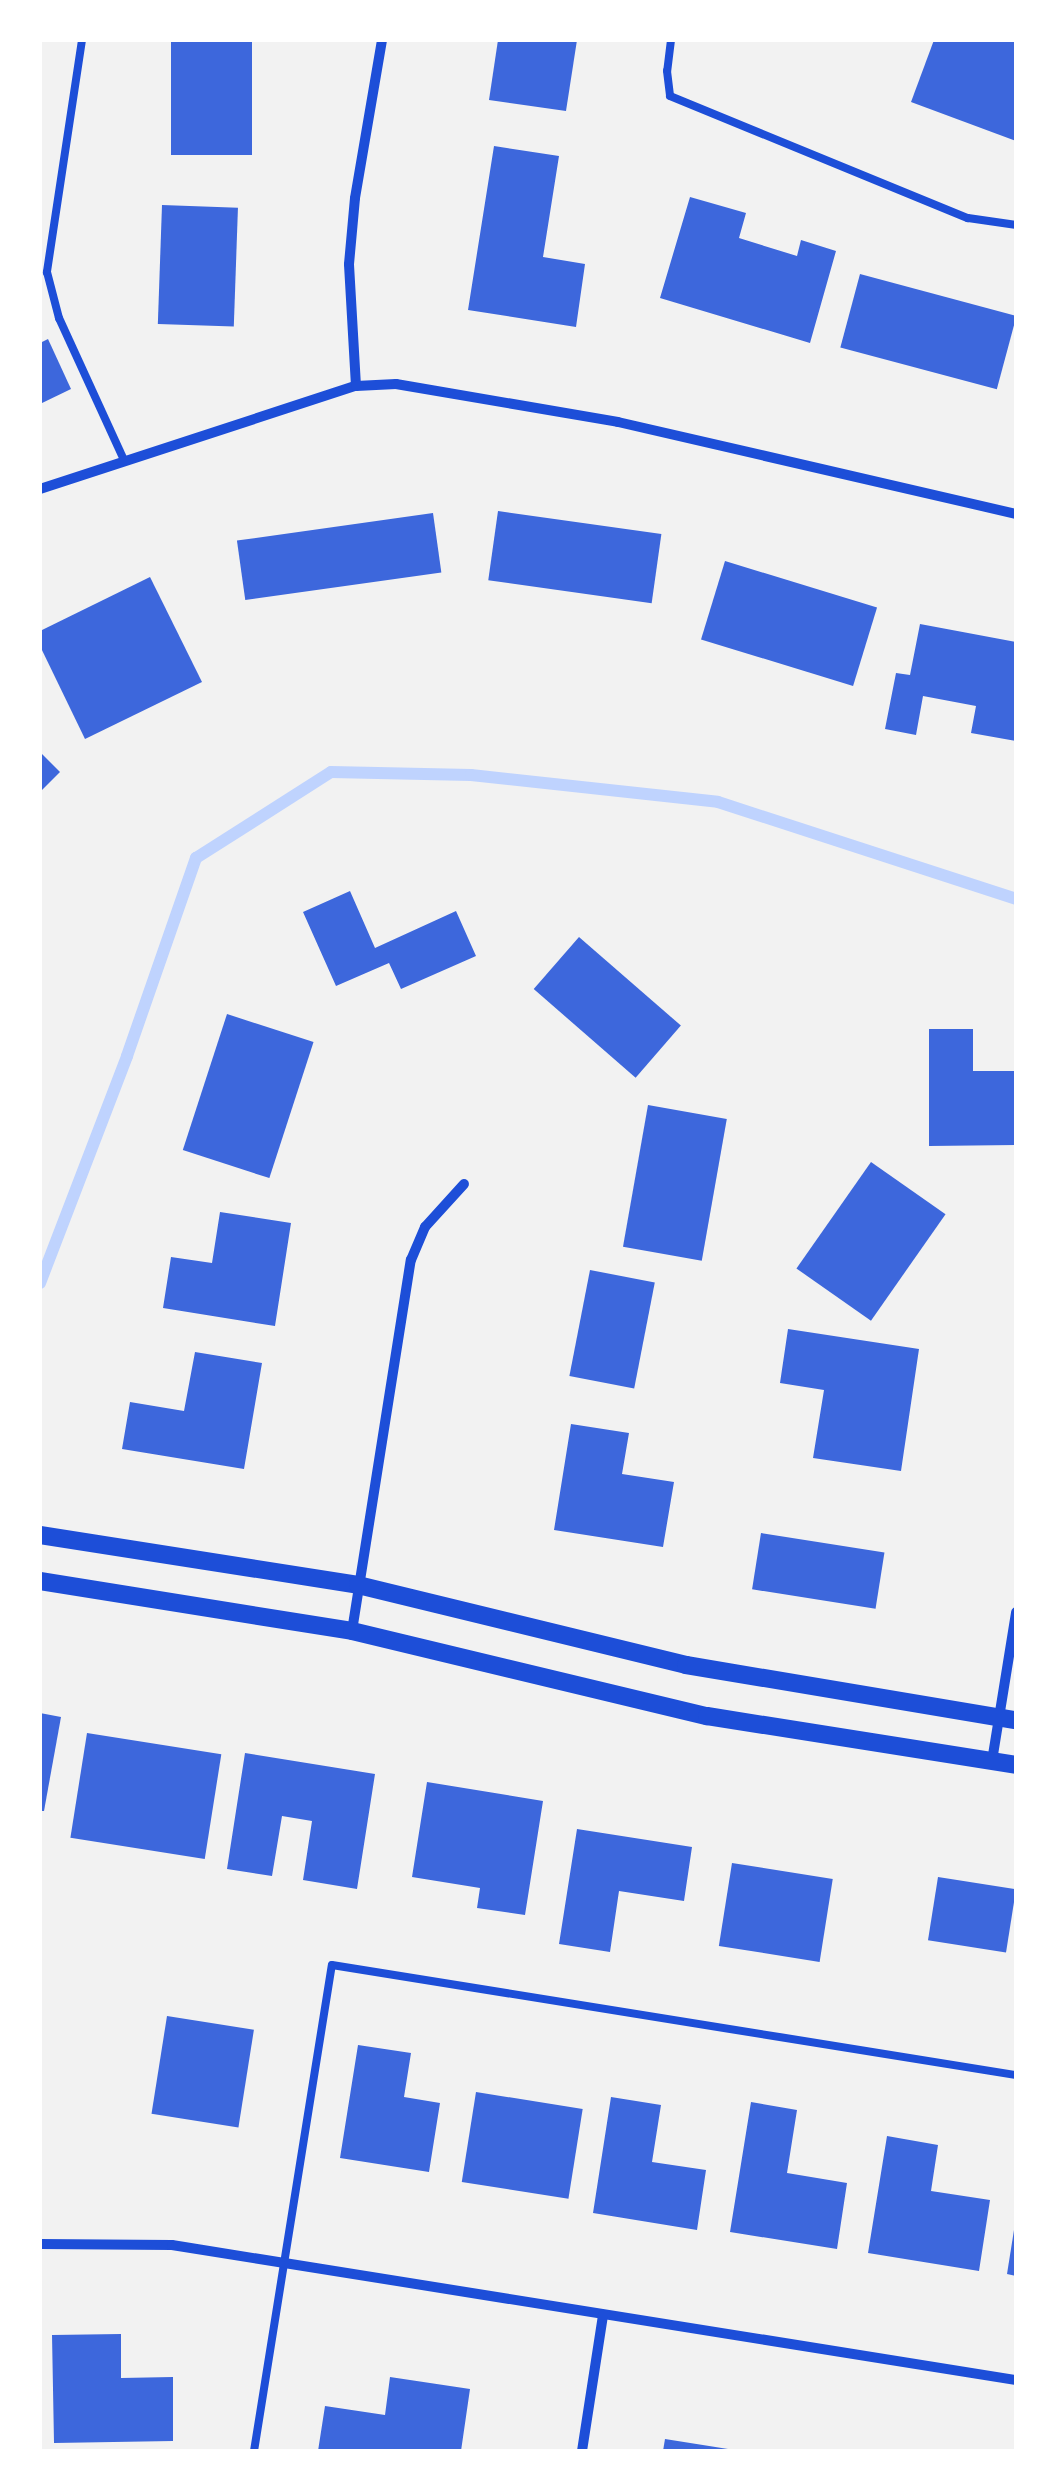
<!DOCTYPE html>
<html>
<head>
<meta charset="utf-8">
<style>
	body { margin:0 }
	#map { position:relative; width:1056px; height:2491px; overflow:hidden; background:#f2f2f2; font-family:Roboto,sans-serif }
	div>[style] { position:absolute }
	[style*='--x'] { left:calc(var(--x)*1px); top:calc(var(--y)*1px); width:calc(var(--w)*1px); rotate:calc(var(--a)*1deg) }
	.stream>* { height:12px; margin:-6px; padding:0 6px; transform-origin:6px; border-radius:6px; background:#bfd3fe }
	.building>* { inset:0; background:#3d67dc; transform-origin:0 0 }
	.service>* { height:8px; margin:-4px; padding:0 4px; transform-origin:4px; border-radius:4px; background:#1d4ed8 }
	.minor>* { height:10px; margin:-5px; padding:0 5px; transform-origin:5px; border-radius:5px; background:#1d4ed8 }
	.tertiary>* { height:18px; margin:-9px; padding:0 9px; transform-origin:9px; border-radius:9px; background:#1d4ed8 }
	span { translate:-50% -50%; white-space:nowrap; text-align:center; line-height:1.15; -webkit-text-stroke:8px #fff; paint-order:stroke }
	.frame { position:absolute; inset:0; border:42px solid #fff; pointer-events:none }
</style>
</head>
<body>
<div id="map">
	<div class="stream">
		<i style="--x:40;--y:1283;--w:243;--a:-69"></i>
		<i style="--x:127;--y:1056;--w:210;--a:-70.8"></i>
		<i style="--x:196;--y:858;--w:160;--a:-32.5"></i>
		<i style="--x:331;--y:772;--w:140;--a:1.2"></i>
		<i style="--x:471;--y:775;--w:248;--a:6.2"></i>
		<i style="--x:718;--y:802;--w:313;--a:18"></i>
	</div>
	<div class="building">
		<i style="left:171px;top:40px;width:81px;height:115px"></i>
		<i style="clip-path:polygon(498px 40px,577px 40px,566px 111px,489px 100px)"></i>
		<i style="clip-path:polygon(934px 40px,1016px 42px,1016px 141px,911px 102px)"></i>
		<i style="clip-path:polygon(494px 146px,559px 156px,543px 257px,585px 264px,576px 327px,468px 310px)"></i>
		<i style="clip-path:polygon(690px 197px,746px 213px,739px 238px,797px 256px,801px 240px,836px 251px,810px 343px,660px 298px)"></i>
		<i style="left:162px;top:205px;width:76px;height:119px;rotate:2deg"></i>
		<i style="left:860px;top:274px;width:162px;height:76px;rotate:15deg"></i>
		<i style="clip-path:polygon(48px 339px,71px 389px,40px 404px,40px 343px)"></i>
		<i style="left:498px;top:511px;width:165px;height:70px;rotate:8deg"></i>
		<i style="left:433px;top:513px;width:60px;height:198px;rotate:82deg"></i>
		<i style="left:725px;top:561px;width:159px;height:82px;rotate:17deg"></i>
		<i style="clip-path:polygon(150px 577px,202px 682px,85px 739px,40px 646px,40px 631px)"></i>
		<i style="clip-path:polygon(920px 624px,1016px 642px,1016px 741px,971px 733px,976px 706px,923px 696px,916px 735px,885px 729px,896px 673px,910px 675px)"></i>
		<i style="clip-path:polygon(40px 752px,60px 772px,40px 792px)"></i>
		<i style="clip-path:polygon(350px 891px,375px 948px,456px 911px,476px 956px,401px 989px,389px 963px,336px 986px,303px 912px)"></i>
		<i style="left:579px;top:937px;width:135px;height:69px;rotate:41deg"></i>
		<i style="left:227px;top:1014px;width:91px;height:143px;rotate:18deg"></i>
		<i style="clip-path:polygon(929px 1029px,973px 1029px,973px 1071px,1016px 1071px,1016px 1145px,929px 1146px)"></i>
		<i style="left:648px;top:1105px;width:80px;height:144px;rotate:10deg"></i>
		<i style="left:871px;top:1162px;width:91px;height:130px;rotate:35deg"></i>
		<i style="clip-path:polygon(220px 1212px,291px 1223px,275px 1326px,163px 1308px,171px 1257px,212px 1263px)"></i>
		<i style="left:590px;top:1270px;width:66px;height:108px;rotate:11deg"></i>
		<i style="clip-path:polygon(788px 1329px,919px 1349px,901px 1471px,813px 1458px,824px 1390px,780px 1383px)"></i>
		<i style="clip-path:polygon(195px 1352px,262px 1363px,244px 1469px,122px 1449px,130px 1402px,184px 1411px)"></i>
		<i style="clip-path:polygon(571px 1424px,629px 1433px,622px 1474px,674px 1482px,663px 1547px,554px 1530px)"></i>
		<i style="left:761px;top:1533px;width:125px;height:57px;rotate:9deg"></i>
		<i style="clip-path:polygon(40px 1713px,61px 1717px,44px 1811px,40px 1811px)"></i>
		<i style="left:87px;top:1733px;width:136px;height:106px;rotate:9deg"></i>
		<i style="clip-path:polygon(245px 1753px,375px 1774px,357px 1889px,303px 1880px,312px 1821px,282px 1816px,272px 1876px,227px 1869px)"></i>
		<i style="clip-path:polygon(427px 1782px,543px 1801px,525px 1915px,477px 1908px,480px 1888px,412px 1877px)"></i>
		<i style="clip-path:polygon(577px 1829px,692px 1847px,684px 1901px,619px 1891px,610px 1952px,559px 1944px)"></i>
		<i style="left:732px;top:1863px;width:102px;height:84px;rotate:9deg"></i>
		<i style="left:938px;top:1877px;width:79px;height:64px;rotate:9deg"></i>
		<i style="left:167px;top:2016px;width:88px;height:99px;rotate:9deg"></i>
		<i style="clip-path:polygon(358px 2045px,411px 2053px,404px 2097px,440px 2103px,429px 2172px,340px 2158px)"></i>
		<i style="left:476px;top:2092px;width:108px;height:91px;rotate:9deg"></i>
		<i style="clip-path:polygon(611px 2097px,661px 2105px,652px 2162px,706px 2170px,697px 2230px,593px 2213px)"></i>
		<i style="clip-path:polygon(751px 2102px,797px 2110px,787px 2173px,847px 2183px,837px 2249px,730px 2232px)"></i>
		<i style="clip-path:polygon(887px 2136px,938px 2145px,931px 2191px,990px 2200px,979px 2271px,868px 2253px)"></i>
		<i style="clip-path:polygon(1014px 2230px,1016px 2230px,1016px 2276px,1007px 2274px)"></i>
		<i style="clip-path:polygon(121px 2334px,121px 2378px,173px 2377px,173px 2441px,54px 2443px,52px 2335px)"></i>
		<i style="clip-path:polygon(390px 2377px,470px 2389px,461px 2451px,318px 2451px,325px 2406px,385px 2415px)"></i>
		<i style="clip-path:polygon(665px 2439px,728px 2449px,728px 2451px,663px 2451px)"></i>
	</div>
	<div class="service">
		<i style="--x:82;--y:40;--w:235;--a:98.6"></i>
		<i style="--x:47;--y:272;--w:48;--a:75.4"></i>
		<i style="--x:59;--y:318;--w:156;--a:65.4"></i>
		<i style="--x:671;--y:40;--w:31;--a:97"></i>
		<i style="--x:667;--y:71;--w:25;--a:83"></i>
		<i style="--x:670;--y:96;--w:322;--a:22.3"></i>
		<i style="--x:968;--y:218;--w:49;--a:8.3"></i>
		<i style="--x:254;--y:2451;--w:492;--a:-80.9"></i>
		<i style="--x:332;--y:1965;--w:693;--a:9.14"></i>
	</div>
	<div class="minor">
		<i style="--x:356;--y:386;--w:122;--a:-93.3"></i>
		<i style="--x:349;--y:264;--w:66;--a:-84.8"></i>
		<i style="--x:355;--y:198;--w:160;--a:-80.3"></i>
		<i style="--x:40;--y:489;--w:332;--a:-18.1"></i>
		<i style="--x:356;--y:386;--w:40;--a:-2.9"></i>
		<i style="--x:396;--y:384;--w:225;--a:9.7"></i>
		<i style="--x:618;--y:422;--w:408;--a:13"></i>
		<i style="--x:352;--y:1631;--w:376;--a:-81"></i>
		<i style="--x:411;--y:1260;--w:36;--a:-67"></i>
		<i style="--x:425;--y:1227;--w:58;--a:-47.8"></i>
		<i style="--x:992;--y:1761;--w:151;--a:-80.8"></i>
		<i style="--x:40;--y:2244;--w:132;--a:0.4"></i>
		<i style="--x:172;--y:2245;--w:855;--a:9.09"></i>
		<i style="--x:582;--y:2451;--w:138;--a:-81.2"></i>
	</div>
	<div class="tertiary">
		<i style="--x:40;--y:1535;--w:322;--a:8.9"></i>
		<i style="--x:358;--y:1585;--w:338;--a:13.7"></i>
		<i style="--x:686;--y:1665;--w:335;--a:9.5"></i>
		<i style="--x:40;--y:1581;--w:316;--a:9.1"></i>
		<i style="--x:352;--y:1631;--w:365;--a:13.5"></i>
		<i style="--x:707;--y:1716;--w:313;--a:9"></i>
	</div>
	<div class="frame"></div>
</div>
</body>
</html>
